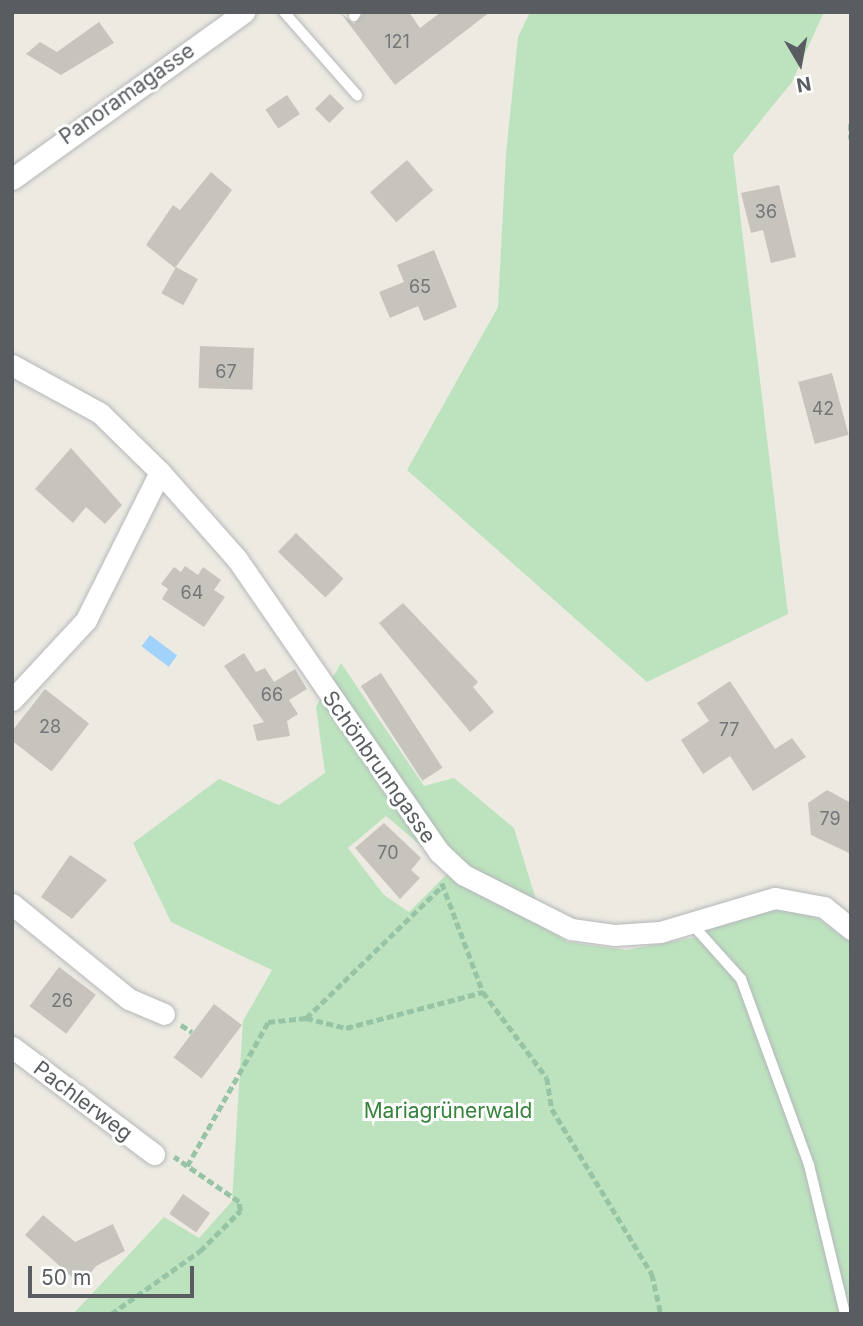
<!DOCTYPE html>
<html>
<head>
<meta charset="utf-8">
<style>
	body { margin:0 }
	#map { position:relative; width:863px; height:1326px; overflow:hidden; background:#eceae1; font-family:Inter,sans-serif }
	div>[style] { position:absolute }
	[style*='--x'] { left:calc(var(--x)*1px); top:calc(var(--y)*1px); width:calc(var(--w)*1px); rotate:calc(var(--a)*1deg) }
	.green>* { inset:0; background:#bde3be }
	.water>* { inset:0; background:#a1d2fc; transform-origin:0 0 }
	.building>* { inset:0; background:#c7c4be; transform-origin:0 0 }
	.path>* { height:4.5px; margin-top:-2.25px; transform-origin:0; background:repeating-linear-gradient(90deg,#97c4a5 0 7px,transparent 0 10.5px) }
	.roads { filter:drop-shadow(0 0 2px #b4b7bb) drop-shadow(0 0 2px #b4b7bb) }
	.lane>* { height:10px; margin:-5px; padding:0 5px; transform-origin:5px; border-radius:5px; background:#fff }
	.street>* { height:21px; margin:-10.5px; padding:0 10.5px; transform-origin:10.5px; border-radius:10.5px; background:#fff }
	span { translate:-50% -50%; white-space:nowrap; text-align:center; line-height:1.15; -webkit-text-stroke:6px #fff; paint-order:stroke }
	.number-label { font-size:18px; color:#747778 }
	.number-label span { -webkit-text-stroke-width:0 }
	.street-label { font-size:21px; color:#595d61 }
	.park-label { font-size:21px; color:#37833c }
	.frame { position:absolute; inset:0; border:14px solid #595d61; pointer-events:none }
	.north { position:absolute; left:765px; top:28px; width:70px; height:70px; -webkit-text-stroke:5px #fff; paint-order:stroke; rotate:170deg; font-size:19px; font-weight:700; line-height:28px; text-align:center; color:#595d61 }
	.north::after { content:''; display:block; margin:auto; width:24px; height:32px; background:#595d61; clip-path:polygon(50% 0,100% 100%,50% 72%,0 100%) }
	.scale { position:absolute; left:28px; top:1266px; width:166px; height:32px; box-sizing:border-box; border:4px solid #595d61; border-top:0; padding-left:9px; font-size:21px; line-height:24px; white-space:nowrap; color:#595d61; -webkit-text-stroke:5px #fff; paint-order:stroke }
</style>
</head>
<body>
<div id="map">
	<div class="green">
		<i style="clip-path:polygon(530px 12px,824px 12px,792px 82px,733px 155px,788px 614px,647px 682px,407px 470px,498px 307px,506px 154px,518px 37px)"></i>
		<i style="clip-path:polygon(341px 663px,424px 786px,454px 778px,514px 828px,536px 900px,447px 868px,386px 816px,348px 848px,384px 895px,409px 912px,450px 871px,568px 942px,626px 950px,697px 937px,745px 911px,807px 910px,851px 943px,851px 1314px,73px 1314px,164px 1217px,199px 1238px,232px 1201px,243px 1021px,272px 970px,171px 922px,133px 843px,219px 779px,279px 805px,325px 773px,316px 707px)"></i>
	</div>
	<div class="water">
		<i style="left:150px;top:635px;width:34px;height:14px;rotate:37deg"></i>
	</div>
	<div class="building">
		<i style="clip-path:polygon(340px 12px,354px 24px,364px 12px,409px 12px,420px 28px,441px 12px,490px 12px,395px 85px)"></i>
		<i style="clip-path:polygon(99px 22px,114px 43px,61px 75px,26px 54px,40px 42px,57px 52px)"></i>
		<i style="left:330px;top:94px;width:20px;height:21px;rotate:45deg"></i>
		<i style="left:287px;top:95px;width:23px;height:26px;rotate:56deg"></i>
		<i style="left:407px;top:160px;width:40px;height:49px;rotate:49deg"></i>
		<i style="clip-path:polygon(211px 172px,232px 190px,175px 268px,146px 245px,173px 205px,180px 210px)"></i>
		<i style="clip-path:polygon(779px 185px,796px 257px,771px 263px,763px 230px,751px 233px,741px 193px)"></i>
		<i style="clip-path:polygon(434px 250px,457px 307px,424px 321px,418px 306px,390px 318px,379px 292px,404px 282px,397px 265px)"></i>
		<i style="left:176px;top:267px;width:25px;height:30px;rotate:29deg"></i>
		<i style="left:200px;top:346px;width:54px;height:42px;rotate:2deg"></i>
		<i style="left:832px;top:373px;width:64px;height:35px;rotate:75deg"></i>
		<i style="clip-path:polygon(71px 448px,122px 505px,105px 524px,86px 507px,73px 523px,35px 489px)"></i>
		<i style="left:296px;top:533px;width:66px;height:26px;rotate:44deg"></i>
		<i style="clip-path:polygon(185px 566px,198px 575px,203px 567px,221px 580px,214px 590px,225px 597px,204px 627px,162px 599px,168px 589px,161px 584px,174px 567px,181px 572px)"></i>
		<i style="clip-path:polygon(403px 603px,478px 682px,473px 687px,494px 712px,470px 732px,379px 623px)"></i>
		<i style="clip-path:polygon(244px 653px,256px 672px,265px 668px,274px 682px,295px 669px,307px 689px,289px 700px,298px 714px,287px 721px,290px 736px,257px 741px,253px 725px,264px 722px,224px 666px)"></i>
		<i style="left:381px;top:673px;width:113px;height:24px;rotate:57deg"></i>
		<i style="clip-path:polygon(730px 681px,775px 749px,792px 738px,806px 757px,753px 791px,730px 756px,703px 774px,681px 740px,709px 721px,697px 703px)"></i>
		<i style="left:45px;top:689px;width:56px;height:61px;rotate:38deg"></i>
		<i style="clip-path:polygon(827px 790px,851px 803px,851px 854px,811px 835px,808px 803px)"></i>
		<i style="clip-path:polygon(384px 823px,421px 858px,411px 870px,420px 878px,400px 899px,355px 848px)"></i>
		<i style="clip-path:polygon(70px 855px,107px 880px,72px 919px,41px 897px)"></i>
		<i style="left:59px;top:967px;width:46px;height:49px;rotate:37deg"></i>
		<i style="left:214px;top:1004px;width:35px;height:67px;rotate:37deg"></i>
		<i style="left:183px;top:1194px;width:33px;height:24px;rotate:35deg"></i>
		<i style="clip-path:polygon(43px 1215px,75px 1242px,113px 1224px,125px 1251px,96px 1266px,81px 1285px,25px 1235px)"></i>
	</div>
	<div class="path">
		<i style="--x:851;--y:124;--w:15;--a:90"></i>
		<i style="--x:442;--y:883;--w:116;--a:69.4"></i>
		<i style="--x:483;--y:992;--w:107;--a:53.3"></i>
		<i style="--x:547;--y:1078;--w:31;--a:81"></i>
		<i style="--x:552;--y:1109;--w:193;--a:58.8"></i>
		<i style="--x:652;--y:1274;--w:41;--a:77.3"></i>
		<i style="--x:306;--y:1018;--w:41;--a:14"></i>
		<i style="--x:346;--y:1028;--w:142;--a:-14.7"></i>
		<i style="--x:181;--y:1025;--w:13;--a:32"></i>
		<i style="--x:187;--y:1166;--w:165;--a:-60.6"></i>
		<i style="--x:268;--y:1022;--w:38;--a:-6"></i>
		<i style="--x:306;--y:1018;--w:190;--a:-44.1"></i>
		<i style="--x:111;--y:1314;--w:109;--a:-35.3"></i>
		<i style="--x:200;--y:1251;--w:57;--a:-45"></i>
		<i style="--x:240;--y:1211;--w:9;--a:-96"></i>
		<i style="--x:239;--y:1202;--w:79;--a:-145.3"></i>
	</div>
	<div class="roads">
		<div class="lane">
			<i style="--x:284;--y:12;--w:111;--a:48.7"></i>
			<i style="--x:354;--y:16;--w:4;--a:-63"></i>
			<i style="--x:691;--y:923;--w:75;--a:48.2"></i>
			<i style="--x:741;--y:979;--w:198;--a:69.9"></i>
			<i style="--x:809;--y:1165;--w:153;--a:76.4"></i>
		</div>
		<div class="street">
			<i style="--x:12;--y:179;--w:286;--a:-35.7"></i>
			<i style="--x:12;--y:365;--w:100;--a:28.6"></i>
			<i style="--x:100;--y:413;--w:84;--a:44.5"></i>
			<i style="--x:160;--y:472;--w:116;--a:48.5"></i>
			<i style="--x:237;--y:559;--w:356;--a:55.4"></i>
			<i style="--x:439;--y:852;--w:34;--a:43"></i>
			<i style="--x:464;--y:875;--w:120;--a:26.8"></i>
			<i style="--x:571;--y:929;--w:43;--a:7.9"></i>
			<i style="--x:614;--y:935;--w:46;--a:-3.7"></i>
			<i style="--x:660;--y:932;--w:120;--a:-16.5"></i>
			<i style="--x:775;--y:898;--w:50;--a:10.4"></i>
			<i style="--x:824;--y:907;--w:35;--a:39"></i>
			<i style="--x:12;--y:700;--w:109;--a:-47.2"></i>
			<i style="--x:86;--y:620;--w:165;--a:-63.4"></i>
			<i style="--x:12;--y:904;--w:151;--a:39.1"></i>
			<i style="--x:129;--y:999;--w:38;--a:23"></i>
			<i style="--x:12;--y:1047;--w:178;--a:37"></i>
		</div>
	</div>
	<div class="number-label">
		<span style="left:397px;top:42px">121</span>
		<span style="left:766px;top:212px">36</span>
		<span style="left:420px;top:287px">65</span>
		<span style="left:226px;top:372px">67</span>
		<span style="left:823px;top:409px">42</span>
		<span style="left:192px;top:593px">64</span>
		<span style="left:272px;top:695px">66</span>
		<span style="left:50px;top:727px">28</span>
		<span style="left:729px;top:730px">77</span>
		<span style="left:830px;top:819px">79</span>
		<span style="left:388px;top:853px">70</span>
		<span style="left:62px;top:1001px">26</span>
	</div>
	<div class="street-label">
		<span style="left:127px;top:94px;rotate:-35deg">Panoramagasse</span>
		<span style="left:379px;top:767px;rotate:55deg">Schönbrunngasse</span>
		<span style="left:83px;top:1101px;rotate:37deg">Pachlerweg</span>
	</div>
	<div class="park-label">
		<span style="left:448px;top:1111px">Mariagrünerwald</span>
	</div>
	<div class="frame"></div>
	<div class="north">N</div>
	<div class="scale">50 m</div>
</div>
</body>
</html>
